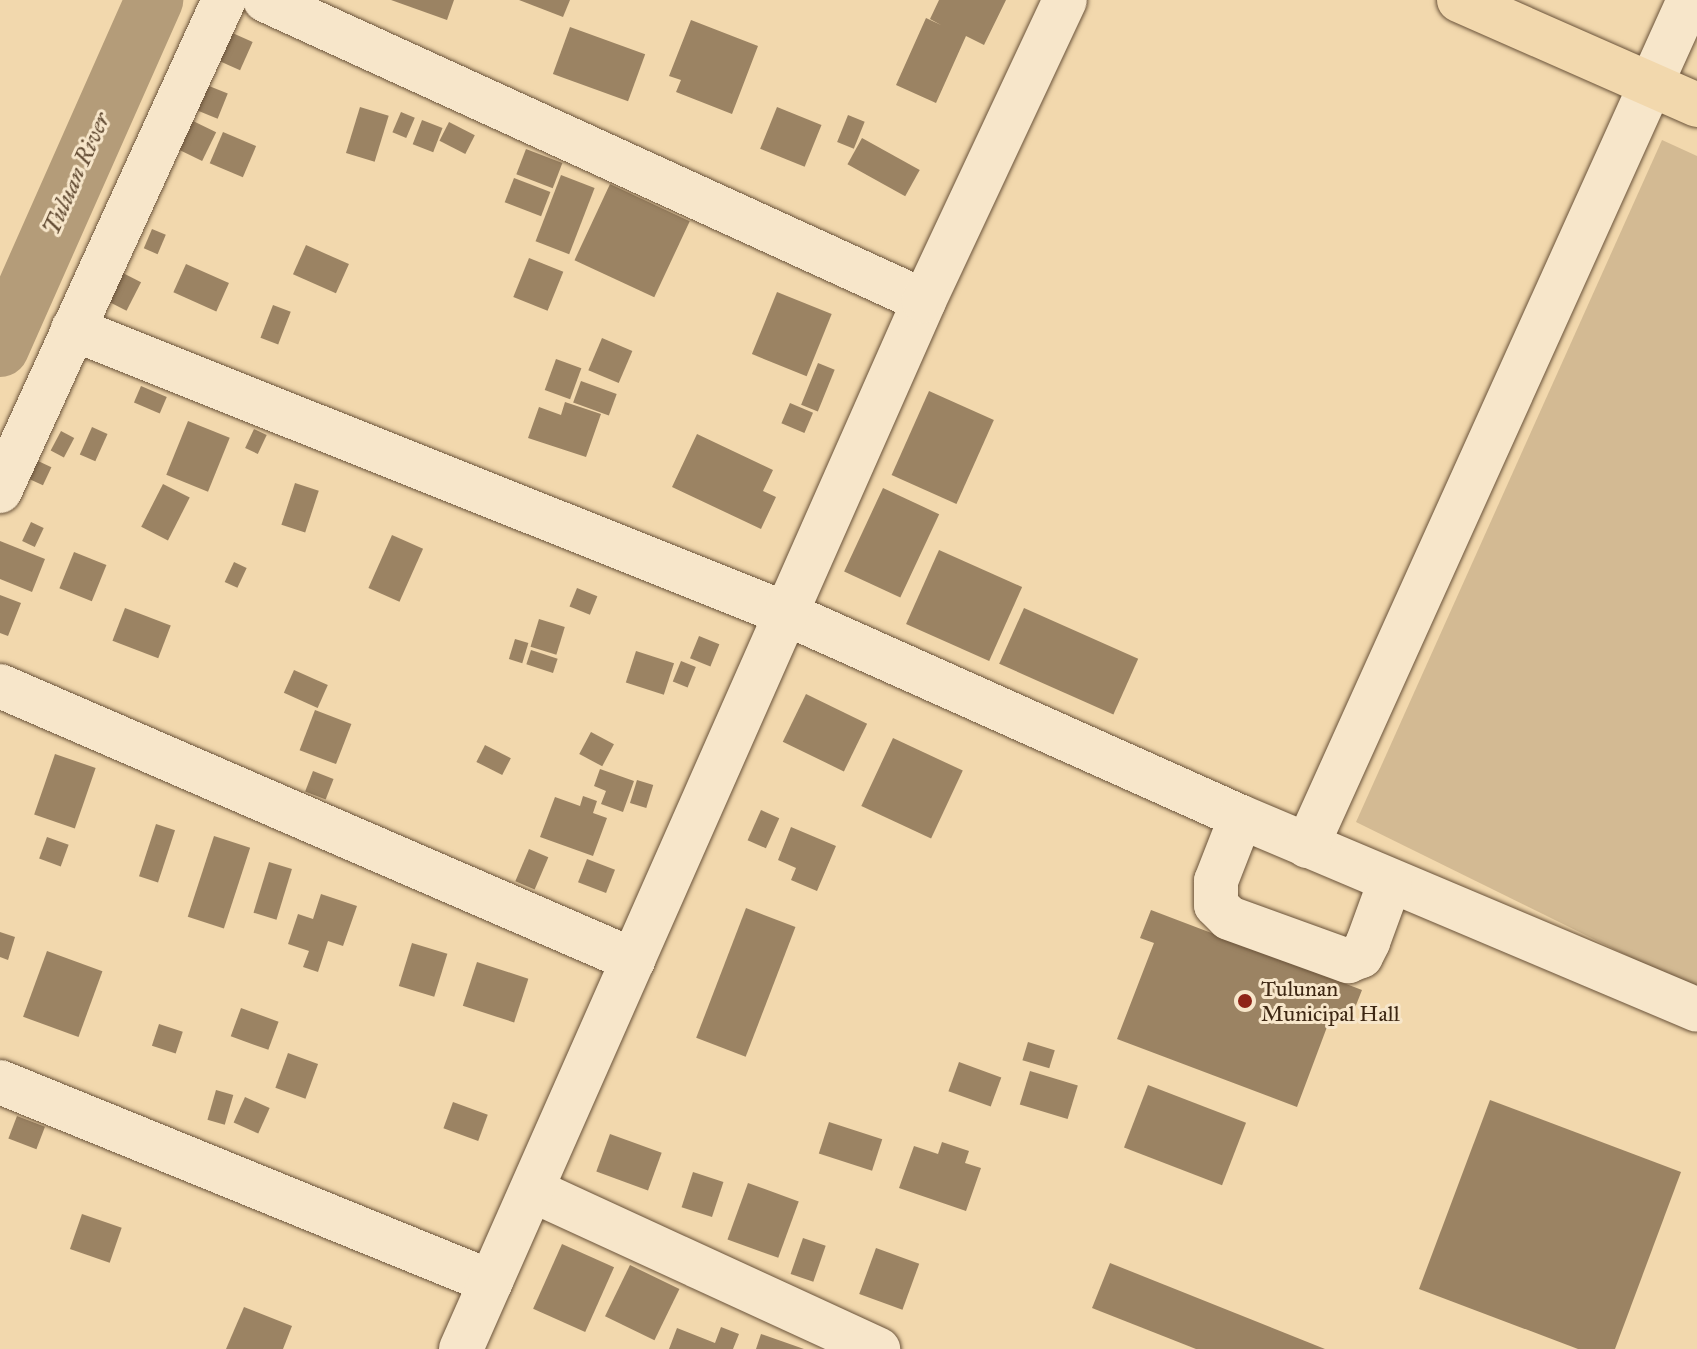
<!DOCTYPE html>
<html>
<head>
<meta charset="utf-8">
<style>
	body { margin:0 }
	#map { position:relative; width:1697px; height:1349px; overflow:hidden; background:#f2d8ad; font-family:"IM FELL Great Primer",serif }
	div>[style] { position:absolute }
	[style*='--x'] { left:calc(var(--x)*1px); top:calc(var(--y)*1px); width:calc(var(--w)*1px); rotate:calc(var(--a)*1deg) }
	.green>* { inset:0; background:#d3ba93 }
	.river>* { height:58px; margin:-29px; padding:0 29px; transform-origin:29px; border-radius:29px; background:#b49c79 }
	.building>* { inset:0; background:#9b8363; transform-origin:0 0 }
	.roads { filter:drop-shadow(0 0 2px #6a533a) drop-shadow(0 0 2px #6a533a) }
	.minor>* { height:44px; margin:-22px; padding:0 22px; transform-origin:22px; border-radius:22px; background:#f7e6ca }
	.major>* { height:44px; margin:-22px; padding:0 22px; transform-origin:22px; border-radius:22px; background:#f2d8ad }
	.dots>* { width:22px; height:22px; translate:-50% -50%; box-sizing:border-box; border:4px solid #f7e6ca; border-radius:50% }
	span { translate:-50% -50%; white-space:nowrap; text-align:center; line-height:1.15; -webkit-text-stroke:6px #f7e6ca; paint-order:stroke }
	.poi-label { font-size:22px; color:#3d2713 }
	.left { translate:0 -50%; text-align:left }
	.water-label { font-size:24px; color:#614a32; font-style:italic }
</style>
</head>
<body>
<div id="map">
	<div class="green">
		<i style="clip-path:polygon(1662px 140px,1697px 156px,1697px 990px,1356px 822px)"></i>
	</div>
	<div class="river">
		<i style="--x:0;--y:348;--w:381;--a:-66.1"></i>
	</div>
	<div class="building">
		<i style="clip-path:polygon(391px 0,454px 0,447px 20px)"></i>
		<i style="clip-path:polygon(519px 0,570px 0,563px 17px)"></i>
		<i style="clip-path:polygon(939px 0,1006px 0,984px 45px,966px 36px,936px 103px,896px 85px,926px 18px,941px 25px,930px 19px)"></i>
		<i style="clip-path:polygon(691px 20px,758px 46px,732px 114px,676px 92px,681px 80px,669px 76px)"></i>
		<i style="left:570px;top:27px;width:80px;height:50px;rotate:20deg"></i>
		<i style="left:228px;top:31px;width:27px;height:31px;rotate:24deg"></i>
		<i style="left:199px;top:82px;width:31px;height:27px;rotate:22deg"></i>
		<i style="left:360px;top:107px;width:30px;height:48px;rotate:17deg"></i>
		<i style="left:777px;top:107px;width:48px;height:45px;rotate:22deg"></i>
		<i style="left:401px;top:112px;width:15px;height:22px;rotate:23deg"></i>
		<i style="left:848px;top:115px;width:18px;height:29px;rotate:22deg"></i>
		<i style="left:191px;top:120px;width:28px;height:32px;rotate:26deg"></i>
		<i style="left:422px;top:120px;width:22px;height:26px;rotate:21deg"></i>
		<i style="left:449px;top:122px;width:29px;height:21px;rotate:27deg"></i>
		<i style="left:223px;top:132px;width:36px;height:34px;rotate:23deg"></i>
		<i style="left:862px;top:138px;width:66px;height:30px;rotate:29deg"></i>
		<i style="left:526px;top:149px;width:39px;height:27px;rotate:21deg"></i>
		<i style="left:561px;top:175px;width:36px;height:71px;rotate:21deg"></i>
		<i style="left:514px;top:178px;width:39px;height:26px;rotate:21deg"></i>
		<i style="left:610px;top:184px;width:88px;height:84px;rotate:25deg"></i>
		<i style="left:152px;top:229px;width:15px;height:21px;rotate:23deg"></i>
		<i style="left:306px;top:245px;width:47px;height:32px;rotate:24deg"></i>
		<i style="left:529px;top:258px;width:37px;height:42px;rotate:22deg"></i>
		<i style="left:186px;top:264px;width:47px;height:31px;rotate:24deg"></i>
		<i style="left:117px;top:270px;width:27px;height:32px;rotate:27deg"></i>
		<i style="left:777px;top:292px;width:59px;height:67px;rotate:22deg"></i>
		<i style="left:273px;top:305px;width:19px;height:35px;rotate:21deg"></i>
		<i style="left:602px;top:338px;width:33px;height:35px;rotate:23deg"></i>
		<i style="left:556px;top:359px;width:27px;height:33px;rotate:20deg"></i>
		<i style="left:818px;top:363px;width:18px;height:45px;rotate:22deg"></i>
		<i style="left:581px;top:381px;width:38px;height:23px;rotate:20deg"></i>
		<i style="left:141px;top:386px;width:28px;height:18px;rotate:23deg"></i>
		<i style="left:929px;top:391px;width:71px;height:92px;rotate:24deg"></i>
		<i style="clip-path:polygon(565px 402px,601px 414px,586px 457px,528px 438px,539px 407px,561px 415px)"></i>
		<i style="left:790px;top:403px;width:25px;height:22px;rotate:23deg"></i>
		<i style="left:188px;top:421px;width:45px;height:58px;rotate:22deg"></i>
		<i style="left:92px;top:427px;width:17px;height:30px;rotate:24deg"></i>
		<i style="left:254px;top:429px;width:14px;height:21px;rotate:25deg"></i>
		<i style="left:61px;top:431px;width:15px;height:22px;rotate:28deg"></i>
		<i style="clip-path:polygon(697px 434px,773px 470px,763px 491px,776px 497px,761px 529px,672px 487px)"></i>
		<i style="left:36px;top:460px;width:17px;height:20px;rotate:25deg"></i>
		<i style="left:295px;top:483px;width:25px;height:44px;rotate:18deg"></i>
		<i style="left:163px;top:484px;width:30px;height:48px;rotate:27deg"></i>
		<i style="left:883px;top:488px;width:62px;height:92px;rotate:25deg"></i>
		<i style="left:31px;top:522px;width:14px;height:21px;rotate:25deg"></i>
		<i style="left:392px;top:535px;width:34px;height:58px;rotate:24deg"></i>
		<i style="clip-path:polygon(0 541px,45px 559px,32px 592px,0 579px)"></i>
		<i style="left:939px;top:550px;width:91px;height:81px;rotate:24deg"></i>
		<i style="left:74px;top:552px;width:35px;height:39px;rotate:22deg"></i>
		<i style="left:234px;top:562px;width:14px;height:22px;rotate:25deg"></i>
		<i style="left:577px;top:588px;width:22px;height:20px;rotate:22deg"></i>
		<i style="clip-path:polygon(0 595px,21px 603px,8px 636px,0 633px)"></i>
		<i style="left:125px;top:608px;width:49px;height:35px;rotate:21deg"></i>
		<i style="left:1024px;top:608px;width:125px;height:61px;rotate:24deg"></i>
		<i style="left:539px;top:619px;width:27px;height:29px;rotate:17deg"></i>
		<i style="left:699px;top:636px;width:22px;height:24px;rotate:22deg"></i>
		<i style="left:515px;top:639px;width:14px;height:21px;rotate:17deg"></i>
		<i style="left:531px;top:650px;width:28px;height:15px;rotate:18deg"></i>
		<i style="left:636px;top:651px;width:40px;height:33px;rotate:18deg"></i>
		<i style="left:681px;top:661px;width:16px;height:22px;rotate:22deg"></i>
		<i style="left:294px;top:670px;width:37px;height:25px;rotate:24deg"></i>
		<i style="left:806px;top:694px;width:68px;height:53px;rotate:26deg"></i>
		<i style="left:315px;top:710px;width:39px;height:43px;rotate:21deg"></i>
		<i style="left:591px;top:732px;width:26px;height:25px;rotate:28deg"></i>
		<i style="left:893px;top:738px;width:77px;height:75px;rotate:25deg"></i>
		<i style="left:485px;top:745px;width:29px;height:19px;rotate:27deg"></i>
		<i style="left:55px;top:754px;width:43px;height:64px;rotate:19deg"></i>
		<i style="clip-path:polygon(600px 769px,634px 781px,623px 812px,601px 804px,606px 791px,594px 786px)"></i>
		<i style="left:313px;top:771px;width:22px;height:22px;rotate:21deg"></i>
		<i style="left:637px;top:780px;width:17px;height:24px;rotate:17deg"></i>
		<i style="clip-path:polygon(583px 796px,597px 801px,593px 813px,607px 818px,593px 856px,540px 837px,555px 797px,580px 806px)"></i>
		<i style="left:761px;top:810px;width:20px;height:33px;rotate:24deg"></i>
		<i style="left:156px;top:824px;width:20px;height:55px;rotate:18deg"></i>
		<i style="clip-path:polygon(791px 827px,836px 846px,817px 891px,791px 880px,796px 868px,778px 860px)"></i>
		<i style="left:214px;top:836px;width:38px;height:85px;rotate:18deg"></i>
		<i style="left:47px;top:837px;width:23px;height:23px;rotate:20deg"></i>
		<i style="left:529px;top:849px;width:21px;height:35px;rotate:23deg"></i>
		<i style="left:587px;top:859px;width:30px;height:25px;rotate:21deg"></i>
		<i style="left:269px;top:862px;width:24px;height:53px;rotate:17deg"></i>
		<i style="clip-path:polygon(321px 894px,357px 906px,343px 946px,328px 941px,318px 972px,303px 967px,309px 951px,288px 944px,298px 914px,313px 919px)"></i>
		<i style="left:746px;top:908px;width:53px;height:139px;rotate:21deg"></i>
		<i style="clip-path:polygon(1151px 910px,1362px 990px,1351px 1018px,1333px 1011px,1297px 1107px,1117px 1039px,1154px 943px,1140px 938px)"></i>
		<i style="clip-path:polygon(0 932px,15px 937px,8px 960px,0 957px)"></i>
		<i style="left:412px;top:943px;width:37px;height:45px;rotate:17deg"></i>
		<i style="left:47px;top:951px;width:59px;height:70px;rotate:20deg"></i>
		<i style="left:477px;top:962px;width:54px;height:46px;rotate:18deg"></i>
		<i style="left:241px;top:1008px;width:40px;height:30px;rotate:20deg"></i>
		<i style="left:159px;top:1024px;width:25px;height:23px;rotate:18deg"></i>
		<i style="left:1028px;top:1042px;width:28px;height:19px;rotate:17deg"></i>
		<i style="left:288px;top:1053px;width:32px;height:37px;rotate:20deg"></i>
		<i style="left:959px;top:1062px;width:45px;height:31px;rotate:20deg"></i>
		<i style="left:1030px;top:1071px;width:50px;height:35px;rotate:17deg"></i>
		<i style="left:1148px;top:1085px;width:105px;height:67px;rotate:21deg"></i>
		<i style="left:216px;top:1090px;width:18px;height:31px;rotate:16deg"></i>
		<i style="left:245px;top:1097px;width:27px;height:28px;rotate:24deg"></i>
		<i style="clip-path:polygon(1490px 1100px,1681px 1172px,1615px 1349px,1578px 1349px,1419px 1289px)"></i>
		<i style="left:453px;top:1102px;width:37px;height:28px;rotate:20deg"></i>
		<i style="left:17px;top:1116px;width:30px;height:24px;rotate:21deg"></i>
		<i style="left:829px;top:1122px;width:56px;height:33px;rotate:18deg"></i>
		<i style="left:610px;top:1134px;width:55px;height:40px;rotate:20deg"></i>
		<i style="clip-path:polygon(942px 1142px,969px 1151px,965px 1163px,981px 1168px,966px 1211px,899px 1188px,914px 1146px,938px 1154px)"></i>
		<i style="left:693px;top:1172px;width:32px;height:37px;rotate:18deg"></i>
		<i style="left:748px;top:1183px;width:54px;height:60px;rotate:20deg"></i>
		<i style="left:82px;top:1214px;width:42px;height:37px;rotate:19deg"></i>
		<i style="left:803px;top:1238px;width:24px;height:38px;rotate:19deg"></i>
		<i style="left:562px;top:1244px;width:57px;height:71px;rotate:24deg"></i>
		<i style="left:876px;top:1248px;width:46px;height:49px;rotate:20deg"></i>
		<i style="clip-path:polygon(1110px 1263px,1325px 1349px,1196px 1349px,1092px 1308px)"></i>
		<i style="left:630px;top:1265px;width:55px;height:57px;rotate:26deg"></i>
		<i style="clip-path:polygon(244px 1307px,292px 1326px,283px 1349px,226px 1349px)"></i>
		<i style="clip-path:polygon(721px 1327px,739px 1334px,733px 1349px,669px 1349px,677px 1328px,715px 1343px)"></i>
		<i style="clip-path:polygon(761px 1334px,804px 1349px,756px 1349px)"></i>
	</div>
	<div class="roads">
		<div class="minor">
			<i style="--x:265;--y:0;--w:724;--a:24.55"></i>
			<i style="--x:73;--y:329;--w:769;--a:21.76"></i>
			<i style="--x:787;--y:614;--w:497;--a:24.1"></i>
			<i style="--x:1241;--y:817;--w:495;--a:22.9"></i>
			<i style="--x:0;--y:491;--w:540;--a:-65.48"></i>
			<i style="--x:0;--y:686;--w:690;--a:23.41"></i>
			<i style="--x:1241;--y:817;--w:69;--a:111.3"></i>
			<i style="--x:1216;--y:881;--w:24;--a:90"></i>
			<i style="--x:1216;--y:905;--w:18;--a:45"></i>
			<i style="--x:1229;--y:918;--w:127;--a:19.9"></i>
			<i style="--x:1348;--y:961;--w:14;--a:-21"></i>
			<i style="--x:1361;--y:956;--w:16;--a:-63"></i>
			<i style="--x:1368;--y:942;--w:64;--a:-69.9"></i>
			<i style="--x:1307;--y:846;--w:928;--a:-65.7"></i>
			<i style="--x:0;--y:1082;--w:530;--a:22.16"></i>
			<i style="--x:534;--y:1191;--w:379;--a:24.7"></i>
			<i style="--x:461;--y:1349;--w:1146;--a:-66.16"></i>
			<i style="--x:924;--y:301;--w:332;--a:-64.9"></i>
		</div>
		<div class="major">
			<i style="--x:1459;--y:0;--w:260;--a:23.8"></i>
		</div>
	</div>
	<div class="dots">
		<i style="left:1245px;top:1001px;background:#8f2418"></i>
	</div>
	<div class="poi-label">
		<span class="left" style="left:1261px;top:1001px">Tulunan<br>Municipal Hall</span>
	</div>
	<div class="water-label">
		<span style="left:77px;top:174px;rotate:-66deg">Tuluan River</span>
	</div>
</div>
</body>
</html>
